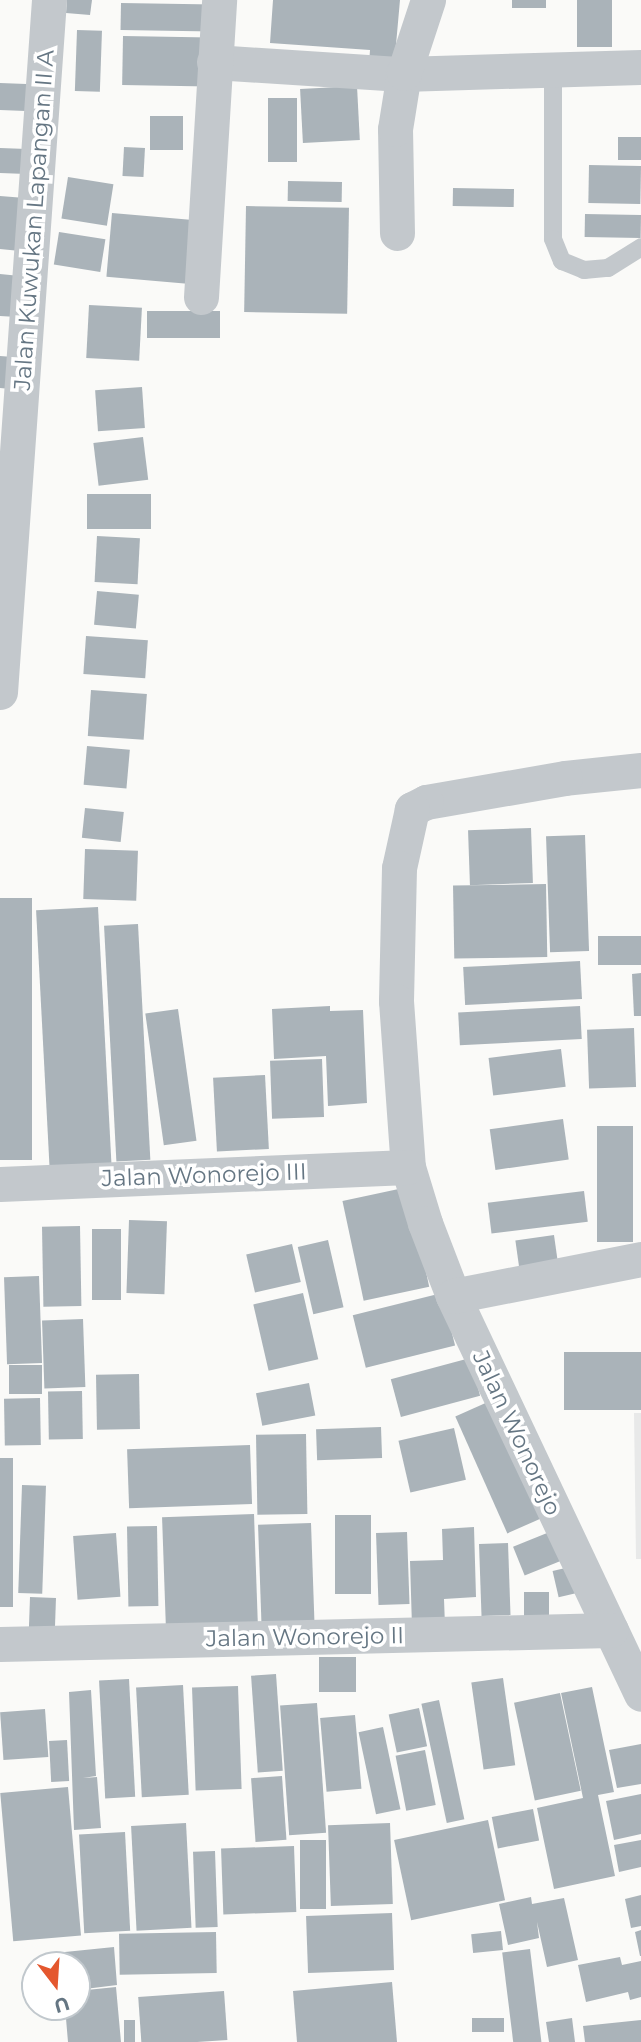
<!DOCTYPE html>
<html>
<head>
<meta charset="utf-8">
<style>
	body { margin:0 }
	#map { position:relative; width:641px; height:2042px; overflow:hidden; background:#fafaf8; font-family:Montserrat,sans-serif }
	div>[style] { position:absolute }
	[style*='--x'] { left:calc(var(--x)*1px); top:calc(var(--y)*1px); width:calc(var(--w)*1px); rotate:calc(var(--a)*1deg) }
	.built>* { inset:0; background:#e8e9e9 }
	.building>* { inset:0; background:#aab3b9; transform-origin:0 0 }
	.lane>* { height:18px; margin:-9px; padding:0 9px; transform-origin:9px; border-radius:9px; background:#c3c8cc }
	.street>* { height:35px; margin:-17.5px; padding:0 17.5px; transform-origin:17.5px; border-radius:17.5px; background:#c3c8cc }
	span { translate:-50% -50%; white-space:nowrap; text-align:center; line-height:1.15; -webkit-text-stroke:7px #fff; paint-order:stroke }
	.street-label { font-size:23px; color:#657683 }
	.north { position:absolute; left:21px; top:1951px; width:70px; height:70px; box-sizing:border-box; background:#fff; border:2px solid #c1c8cd; border-radius:50%; rotate:163deg; font-size:19px; font-weight:700; line-height:28px; text-align:center; color:#657683 }
	.north::after { content:''; display:block; margin:auto; width:24px; height:32px; background:#e4572e; clip-path:polygon(50% 0,100% 100%,50% 72%,0 100%) }
</style>
</head>
<body>
<div id="map">
	<div class="built">
		<i style="clip-path:polygon(634px 1413px,641px 1413px,641px 1559px,636px 1559px)"></i>
	</div>
	<div class="building">
		<i style="clip-path:polygon(67px 0,92px 0,90px 15px,66px 13px)"></i>
		<i style="clip-path:polygon(273px 0,400px 0,394px 67px,369px 64px,370px 50px,270px 43px)"></i>
		<i style="left:512px;top:0;width:34px;height:8px"></i>
		<i style="left:577px;top:0;width:35px;height:47px"></i>
		<i style="left:121px;top:3px;width:93px;height:27px;rotate:1deg"></i>
		<i style="left:77px;top:30px;width:25px;height:61px;rotate:2deg"></i>
		<i style="left:123px;top:36px;width:87px;height:49px;rotate:1deg"></i>
		<i style="left:0;top:83px;width:33px;height:27px;rotate:2deg"></i>
		<i style="left:357px;top:86px;width:54px;height:57px;rotate:87deg"></i>
		<i style="left:268px;top:98px;width:29px;height:64px"></i>
		<i style="left:150px;top:116px;width:33px;height:34px"></i>
		<i style="left:618px;top:137px;width:23px;height:23px"></i>
		<i style="left:124px;top:147px;width:21px;height:29px;rotate:3deg"></i>
		<i style="left:0;top:148px;width:34px;height:25px;rotate:2deg"></i>
		<i style="left:589px;top:165px;width:52px;height:38px;rotate:1deg"></i>
		<i style="left:68px;top:177px;width:46px;height:42px;rotate:9deg"></i>
		<i style="left:288px;top:181px;width:54px;height:20px;rotate:1deg"></i>
		<i style="left:453px;top:188px;width:61px;height:18px;rotate:1deg"></i>
		<i style="clip-path:polygon(0 196px,25px 198px,20px 251px,0 249px)"></i>
		<i style="left:246px;top:206px;width:103px;height:106px;rotate:1deg"></i>
		<i style="left:112px;top:213px;width:87px;height:64px;rotate:5deg"></i>
		<i style="left:585px;top:214px;width:56px;height:23px;rotate:1deg"></i>
		<i style="left:59px;top:232px;width:47px;height:33px;rotate:9deg"></i>
		<i style="clip-path:polygon(0 274px,20px 276px,17px 317px,0 316px)"></i>
		<i style="left:89px;top:305px;width:53px;height:53px;rotate:3deg"></i>
		<i style="left:147px;top:311px;width:73px;height:27px"></i>
		<i style="clip-path:polygon(0 356px,13px 357px,11px 389px,0 388px)"></i>
		<i style="left:142px;top:387px;width:41px;height:47px;rotate:86deg"></i>
		<i style="left:143px;top:437px;width:43px;height:50px;rotate:83deg"></i>
		<i style="left:151px;top:494px;width:35px;height:64px;rotate:90deg"></i>
		<i style="left:97px;top:536px;width:43px;height:46px;rotate:3deg"></i>
		<i style="left:97px;top:591px;width:42px;height:34px;rotate:5deg"></i>
		<i style="left:86px;top:636px;width:62px;height:38px;rotate:4deg"></i>
		<i style="left:91px;top:690px;width:56px;height:46px;rotate:4deg"></i>
		<i style="left:87px;top:746px;width:43px;height:39px;rotate:5deg"></i>
		<i style="left:85px;top:808px;width:39px;height:30px;rotate:6deg"></i>
		<i style="left:531px;top:828px;width:55px;height:63px;rotate:88deg"></i>
		<i style="left:585px;top:835px;width:116px;height:39px;rotate:88deg"></i>
		<i style="left:85px;top:849px;width:53px;height:50px;rotate:2deg"></i>
		<i style="left:546px;top:884px;width:73px;height:93px;rotate:89deg"></i>
		<i style="left:0;top:898px;width:32px;height:262px"></i>
		<i style="left:98px;top:907px;width:260px;height:62px;rotate:87deg"></i>
		<i style="left:138px;top:924px;width:236px;height:34px;rotate:87deg"></i>
		<i style="left:598px;top:936px;width:43px;height:29px"></i>
		<i style="left:580px;top:961px;width:38px;height:117px;rotate:87deg"></i>
		<i style="clip-path:polygon(641px 973px,641px 1016px,634px 1016px,632px 974px)"></i>
		<i style="clip-path:polygon(330px 1006px,330px 1011px,363px 1010px,367px 1103px,328px 1106px,326px 1056px,274px 1059px,272px 1009px)"></i>
		<i style="left:580px;top:1006px;width:33px;height:122px;rotate:87deg"></i>
		<i style="left:178px;top:1009px;width:133px;height:33px;rotate:82deg"></i>
		<i style="left:634px;top:1028px;width:59px;height:47px;rotate:88deg"></i>
		<i style="left:561px;top:1049px;width:38px;height:73px;rotate:83deg"></i>
		<i style="left:322px;top:1059px;width:58px;height:52px;rotate:88deg"></i>
		<i style="left:265px;top:1075px;width:74px;height:52px;rotate:87deg"></i>
		<i style="left:563px;top:1119px;width:41px;height:74px;rotate:82deg"></i>
		<i style="left:597px;top:1126px;width:36px;height:116px"></i>
		<i style="left:408px;top:1187px;width:102px;height:67px;rotate:78deg"></i>
		<i style="left:584px;top:1191px;width:31px;height:97px;rotate:83deg"></i>
		<i style="left:129px;top:1220px;width:38px;height:73px;rotate:2deg"></i>
		<i style="left:80px;top:1226px;width:80px;height:38px;rotate:89deg"></i>
		<i style="left:92px;top:1229px;width:29px;height:71px"></i>
		<i style="left:554px;top:1235px;width:27px;height:39px;rotate:82deg"></i>
		<i style="left:328px;top:1240px;width:69px;height:31px;rotate:77deg"></i>
		<i style="left:292px;top:1244px;width:39px;height:47px;rotate:77deg"></i>
		<i style="left:39px;top:1276px;width:87px;height:35px;rotate:88deg"></i>
		<i style="left:303px;top:1293px;width:68px;height:51px;rotate:77deg"></i>
		<i style="left:442px;top:1293px;width:54px;height:92px;rotate:76deg"></i>
		<i style="left:83px;top:1319px;width:68px;height:41px;rotate:88deg"></i>
		<i style="left:641px;top:1352px;width:58px;height:77px;rotate:90deg"></i>
		<i style="left:470px;top:1358px;width:39px;height:82px;rotate:75deg"></i>
		<i style="left:42px;top:1365px;width:29px;height:33px;rotate:90deg"></i>
		<i style="left:139px;top:1374px;width:55px;height:43px;rotate:89deg"></i>
		<i style="left:309px;top:1383px;width:33px;height:54px;rotate:79deg"></i>
		<i style="left:82px;top:1391px;width:48px;height:34px;rotate:89deg"></i>
		<i style="left:40px;top:1398px;width:47px;height:36px;rotate:89deg"></i>
		<i style="left:490px;top:1401px;width:128px;height:38px;rotate:66deg"></i>
		<i style="left:381px;top:1427px;width:31px;height:65px;rotate:88deg"></i>
		<i style="left:454px;top:1428px;width:53px;height:57px;rotate:77deg"></i>
		<i style="left:306px;top:1434px;width:80px;height:50px;rotate:89deg"></i>
		<i style="left:250px;top:1445px;width:59px;height:123px;rotate:88deg"></i>
		<i style="left:0;top:1458px;width:13px;height:149px"></i>
		<i style="left:22px;top:1485px;width:24px;height:108px;rotate:2deg"></i>
		<i style="left:254px;top:1514px;width:109px;height:92px;rotate:88deg"></i>
		<i style="left:335px;top:1515px;width:36px;height:79px"></i>
		<i style="left:311px;top:1523px;width:102px;height:53px;rotate:88deg"></i>
		<i style="left:157px;top:1526px;width:80px;height:30px;rotate:89deg"></i>
		<i style="clip-path:polygon(474px 1527px,476px 1597px,444px 1599px,445px 1626px,412px 1627px,410px 1561px,443px 1560px,442px 1529px)"></i>
		<i style="left:552px;top:1531px;width:31px;height:42px;rotate:68deg"></i>
		<i style="left:407px;top:1532px;width:72px;height:31px;rotate:88deg"></i>
		<i style="left:116px;top:1533px;width:64px;height:43px;rotate:86deg"></i>
		<i style="left:508px;top:1543px;width:72px;height:29px;rotate:88deg"></i>
		<i style="left:574px;top:1566px;width:27px;height:22px;rotate:77deg"></i>
		<i style="left:524px;top:1592px;width:25px;height:33px"></i>
		<i style="left:30px;top:1597px;width:26px;height:34px;rotate:2deg"></i>
		<i style="left:319px;top:1657px;width:37px;height:35px"></i>
		<i style="left:276px;top:1674px;width:97px;height:25px;rotate:86deg"></i>
		<i style="left:503px;top:1678px;width:88px;height:32px;rotate:82deg"></i>
		<i style="left:129px;top:1679px;width:118px;height:30px;rotate:87deg"></i>
		<i style="left:183px;top:1685px;width:110px;height:47px;rotate:87deg"></i>
		<i style="left:238px;top:1686px;width:103px;height:46px;rotate:88deg"></i>
		<i style="clip-path:polygon(592px 1687px,614px 1792px,598px 1795px,615px 1876px,554px 1889px,537px 1808px,583px 1798px,561px 1693px)"></i>
		<i style="clip-path:polygon(91px 1690px,96px 1776px,83px 1778px,97px 1777px,101px 1828px,74px 1830px,69px 1692px)"></i>
		<i style="left:560px;top:1693px;width:100px;height:47px;rotate:78deg"></i>
		<i style="left:439px;top:1700px;width:122px;height:18px;rotate:78deg"></i>
		<i style="left:317px;top:1703px;width:130px;height:37px;rotate:86deg"></i>
		<i style="left:419px;top:1708px;width:39px;height:31px;rotate:78deg"></i>
		<i style="left:45px;top:1709px;width:48px;height:45px;rotate:86deg"></i>
		<i style="left:355px;top:1715px;width:74px;height:35px;rotate:85deg"></i>
		<i style="left:383px;top:1727px;width:84px;height:25px;rotate:78deg"></i>
		<i style="left:67px;top:1740px;width:41px;height:18px;rotate:87deg"></i>
		<i style="clip-path:polygon(641px 1744px,641px 1784px,617px 1788px,609px 1750px)"></i>
		<i style="left:425px;top:1750px;width:56px;height:30px;rotate:79deg"></i>
		<i style="left:282px;top:1776px;width:64px;height:31px;rotate:86deg"></i>
		<i style="left:68px;top:1787px;width:149px;height:68px;rotate:85deg"></i>
		<i style="clip-path:polygon(641px 1794px,641px 1834px,614px 1840px,606px 1801px)"></i>
		<i style="left:533px;top:1809px;width:32px;height:42px;rotate:79deg"></i>
		<i style="left:488px;top:1820px;width:82px;height:96px;rotate:78deg"></i>
		<i style="left:186px;top:1823px;width:105px;height:55px;rotate:87deg"></i>
		<i style="left:390px;top:1823px;width:81px;height:62px;rotate:88deg"></i>
		<i style="left:125px;top:1832px;width:99px;height:46px;rotate:87deg"></i>
		<i style="left:300px;top:1840px;width:26px;height:69px"></i>
		<i style="clip-path:polygon(641px 1840px,641px 1867px,619px 1872px,614px 1845px)"></i>
		<i style="left:294px;top:1846px;width:66px;height:73px;rotate:88deg"></i>
		<i style="left:215px;top:1851px;width:76px;height:22px;rotate:88deg"></i>
		<i style="clip-path:polygon(641px 1895px,641px 1926px,631px 1928px,625px 1899px)"></i>
		<i style="clip-path:polygon(531px 1897px,532px 1904px,564px 1898px,578px 1960px,547px 1967px,537px 1922px,539px 1938px,508px 1945px,499px 1904px)"></i>
		<i style="left:392px;top:1913px;width:57px;height:86px;rotate:88deg"></i>
		<i style="clip-path:polygon(641px 1930px,641px 1956px,640px 1956px,635px 1932px)"></i>
		<i style="left:501px;top:1931px;width:19px;height:30px;rotate:84deg"></i>
		<i style="left:216px;top:1932px;width:41px;height:97px;rotate:89deg"></i>
		<i style="clip-path:polygon(114px 1947px,117px 1985px,77px 1990px,77px 1965px,66px 1965px,65px 1952px)"></i>
		<i style="left:530px;top:1949px;width:94px;height:28px;rotate:83deg"></i>
		<i style="clip-path:polygon(620px 1957px,622px 1965px,641px 1961px,641px 1997px,630px 2000px,628px 1992px,586px 2002px,578px 1965px)"></i>
		<i style="clip-path:polygon(392px 1982px,397px 2042px,297px 2042px,293px 1991px)"></i>
		<i style="clip-path:polygon(116px 1987px,121px 2042px,68px 2042px,65px 2007px,77px 2007px,77px 1991px)"></i>
		<i style="left:224px;top:1991px;width:49px;height:86px;rotate:86deg"></i>
		<i style="left:504px;top:2018px;width:14px;height:32px;rotate:90deg"></i>
		<i style="clip-path:polygon(572px 2018px,575px 2042px,549px 2042px,546px 2022px)"></i>
		<i style="left:124px;top:2020px;width:11px;height:22px"></i>
		<i style="clip-path:polygon(641px 2020px,641px 2042px,585px 2042px,583px 2026px)"></i>
	</div>
	<div class="lane">
		<i style="--x:553;--y:73;--w:166;--a:90"></i>
		<i style="--x:553;--y:239;--w:24;--a:68"></i>
		<i style="--x:562;--y:261;--w:24;--a:22"></i>
		<i style="--x:584;--y:270;--w:24;--a:-5"></i>
		<i style="--x:608;--y:268;--w:39;--a:-32"></i>
	</div>
	<div class="street">
		<i style="--x:214;--y:62;--w:188;--a:3.7"></i>
		<i style="--x:402;--y:74;--w:239;--a:-1.7"></i>
		<i style="--x:397;--y:233;--w:104;--a:-91.1"></i>
		<i style="--x:395;--y:129;--w:57;--a:-80.9"></i>
		<i style="--x:404;--y:73;--w:77;--a:-71.8"></i>
		<i style="--x:201;--y:297;--w:298;--a:-86.5"></i>
		<i style="--x:0;--y:692;--w:694;--a:-85.95"></i>
		<i style="--x:641;--y:770;--w:76;--a:174"></i>
		<i style="--x:565;--y:778;--w:141;--a:170.2"></i>
		<i style="--x:426;--y:802;--w:16;--a:153"></i>
		<i style="--x:412;--y:809;--w:60;--a:102.4"></i>
		<i style="--x:399;--y:868;--w:133;--a:91.3"></i>
		<i style="--x:396;--y:1001;--w:166;--a:85.9"></i>
		<i style="--x:408;--y:1167;--w:59;--a:73.1"></i>
		<i style="--x:425;--y:1223;--w:78;--a:69"></i>
		<i style="--x:453;--y:1296;--w:440;--a:64.7"></i>
		<i style="--x:0;--y:1184;--w:408;--a:-2.4"></i>
		<i style="--x:453;--y:1296;--w:192;--a:-11.1"></i>
		<i style="--x:0;--y:1644;--w:611;--a:-1.31"></i>
	</div>
	<div class="street-label">
		<span style="left:34px;top:220px;rotate:-86deg">Jalan Kuwukan Lapangan II A</span>
		<span style="left:204px;top:1175px;rotate:-2deg">Jalan Wonorejo III</span>
		<span style="left:517px;top:1433px;rotate:65deg">Jalan Wonorejo</span>
		<span style="left:305px;top:1637px;rotate:-1deg">Jalan Wonorejo II</span>
	</div>
	<div class="north">U</div>
</div>
</body>
</html>
